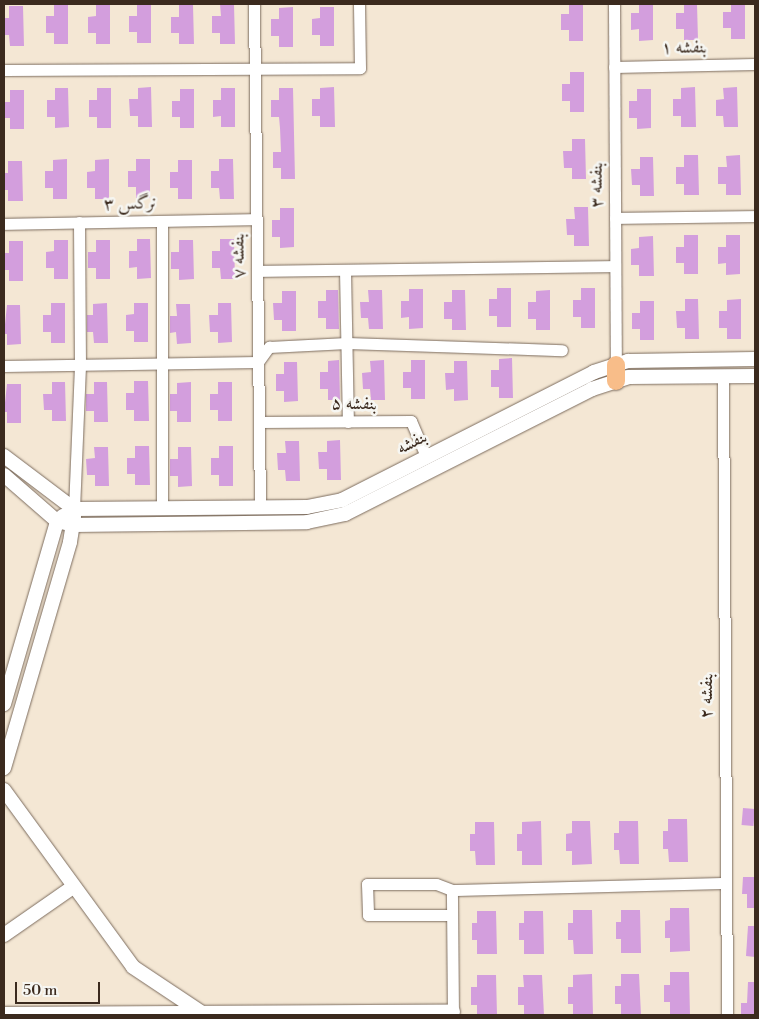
<!DOCTYPE html>
<html>
<head>
<meta charset="utf-8">
<style>
	body { margin:0 }
	#map { position:relative; width:759px; height:1019px; overflow:hidden; background:#f4e7d4; font-family:"Libre Bodoni",Amiri,serif }
	div>[style] { position:absolute }
	[style*='--x'] { left:calc(var(--x)*1px); top:calc(var(--y)*1px); width:calc(var(--w)*1px); rotate:calc(var(--a)*1deg) }
	.building>* { inset:0; background:#d39edd; transform-origin:0 0 }
	.roads { filter:drop-shadow(0 0 1px #7c6c5e) drop-shadow(0 0 1px #7c6c5e) }
	.minor>* { height:11px; margin:-5.5px; padding:0 5.5px; transform-origin:5.5px; border-radius:5.5px; background:#fff }
	.tertiary>* { height:14px; margin:-7px; padding:0 7px; transform-origin:7px; border-radius:7px; background:#fff }
	.primary>* { height:18px; margin:-9px; padding:0 9px; transform-origin:9px; border-radius:9px; background:#f8bd89 }
	span { translate:-50% -50%; white-space:nowrap; text-align:center; line-height:1.15; -webkit-text-stroke:5px #f6f6f2; paint-order:stroke }
	.street-label { font-size:18px; color:#3b2a1e }
	.frame { position:absolute; inset:0; border:5px solid #3b2a1e; pointer-events:none }
	.scale { position:absolute; left:15px; top:982px; width:85px; height:22px; box-sizing:border-box; border:2px solid #3b2a1e; border-top:0; padding-left:6px; font-size:15px; line-height:18px; white-space:nowrap; color:#3b2a1e; -webkit-text-stroke:4px #f6f6f2; paint-order:stroke }
</style>
</head>
<body>
<div id="map">
	<div class="building">
		<i style="clip-path:polygon(68px 4px,68px 44px,54px 44px,54px 33px,46px 33px,46px 16px,54px 16px,54px 5px)"></i>
		<i style="clip-path:polygon(110px 4px,110px 44px,96px 44px,96px 33px,88px 33px,88px 17px,96px 16px,96px 5px)"></i>
		<i style="clip-path:polygon(137px 4px,151px 4px,151px 43px,137px 43px,137px 32px,129px 32px,129px 16px,137px 16px)"></i>
		<i style="clip-path:polygon(220px 4px,234px 4px,235px 44px,220px 44px,220px 33px,212px 33px,212px 16px,221px 16px)"></i>
		<i style="clip-path:polygon(569px 4px,583px 4px,583px 41px,569px 41px,569px 30px,561px 30px,561px 14px,569px 14px)"></i>
		<i style="clip-path:polygon(639px 4px,653px 4px,653px 40px,639px 41px,639px 29px,631px 30px,631px 13px,639px 13px)"></i>
		<i style="clip-path:polygon(684px 4px,697px 4px,698px 40px,684px 40px,684px 29px,676px 29px,676px 13px,684px 13px)"></i>
		<i style="clip-path:polygon(731px 4px,745px 4px,745px 39px,731px 39px,731px 28px,723px 28px,723px 12px,731px 12px)"></i>
		<i style="clip-path:polygon(179px 5px,193px 5px,194px 44px,179px 44px,179px 33px,171px 33px,171px 17px,179px 17px)"></i>
		<i style="clip-path:polygon(9px 6px,23px 6px,24px 46px,10px 46px,9px 35px,4px 35px,4px 18px,9px 18px)"></i>
		<i style="clip-path:polygon(293px 7px,293px 47px,279px 47px,279px 36px,271px 36px,271px 19px,279px 19px,279px 8px)"></i>
		<i style="clip-path:polygon(320px 7px,334px 7px,334px 46px,320px 46px,320px 35px,312px 35px,312px 19px,320px 18px)"></i>
		<i style="clip-path:polygon(570px 72px,584px 72px,584px 112px,570px 112px,570px 101px,562px 101px,562px 84px,570px 84px)"></i>
		<i style="clip-path:polygon(151px 87px,152px 127px,138px 127px,138px 116px,130px 116px,129px 99px,138px 99px,138px 88px)"></i>
		<i style="clip-path:polygon(334px 87px,335px 127px,320px 127px,320px 116px,312px 116px,312px 99px,320px 99px,320px 88px)"></i>
		<i style="clip-path:polygon(695px 87px,696px 127px,681px 127px,681px 116px,673px 116px,673px 99px,681px 99px,681px 88px)"></i>
		<i style="clip-path:polygon(737px 87px,738px 127px,724px 127px,723px 116px,716px 116px,716px 100px,724px 99px,723px 88px)"></i>
		<i style="clip-path:polygon(55px 88px,68px 88px,69px 127px,55px 128px,55px 117px,47px 117px,47px 100px,55px 100px)"></i>
		<i style="clip-path:polygon(97px 88px,111px 88px,111px 128px,97px 128px,97px 117px,89px 117px,89px 100px,97px 100px)"></i>
		<i style="clip-path:polygon(221px 88px,235px 88px,235px 127px,221px 127px,221px 116px,213px 117px,213px 100px,221px 100px)"></i>
		<i style="clip-path:polygon(279px 88px,293px 88px,295px 179px,281px 179px,281px 168px,273px 168px,273px 152px,281px 152px,280px 128px,279px 117px,271px 117px,271px 100px,279px 100px)"></i>
		<i style="clip-path:polygon(180px 89px,194px 89px,194px 128px,180px 128px,180px 117px,172px 117px,172px 101px,180px 101px)"></i>
		<i style="clip-path:polygon(637px 89px,651px 89px,651px 128px,637px 129px,637px 118px,629px 118px,629px 101px,637px 101px)"></i>
		<i style="clip-path:polygon(10px 90px,24px 90px,24px 129px,10px 129px,10px 118px,4px 118px,4px 102px,10px 102px)"></i>
		<i style="clip-path:polygon(572px 139px,585px 139px,586px 179px,572px 179px,572px 168px,564px 168px,563px 151px,572px 151px)"></i>
		<i style="clip-path:polygon(684px 155px,698px 155px,699px 195px,684px 195px,684px 184px,676px 184px,676px 167px,684px 167px)"></i>
		<i style="clip-path:polygon(740px 155px,741px 195px,726px 195px,726px 184px,718px 184px,718px 167px,727px 167px,726px 156px)"></i>
		<i style="clip-path:polygon(640px 157px,653px 157px,654px 196px,640px 196px,640px 185px,632px 185px,631px 169px,640px 169px)"></i>
		<i style="clip-path:polygon(67px 159px,67px 199px,53px 199px,53px 188px,45px 188px,45px 171px,53px 171px,53px 160px)"></i>
		<i style="clip-path:polygon(109px 159px,109px 199px,95px 199px,95px 188px,87px 188px,87px 172px,95px 171px,95px 160px)"></i>
		<i style="clip-path:polygon(136px 159px,150px 159px,150px 198px,136px 198px,136px 187px,128px 187px,128px 171px,136px 171px)"></i>
		<i style="clip-path:polygon(219px 159px,233px 159px,234px 199px,220px 199px,219px 188px,211px 188px,211px 171px,219px 171px)"></i>
		<i style="clip-path:polygon(178px 160px,192px 160px,192px 199px,178px 199px,178px 188px,170px 188px,170px 172px,178px 172px)"></i>
		<i style="clip-path:polygon(8px 161px,22px 161px,23px 201px,8px 201px,8px 190px,4px 190px,4px 173px,8px 173px)"></i>
		<i style="clip-path:polygon(574px 207px,588px 207px,589px 246px,574px 246px,574px 235px,567px 235px,566px 219px,575px 219px)"></i>
		<i style="clip-path:polygon(280px 208px,294px 208px,294px 247px,280px 248px,280px 237px,272px 237px,272px 220px,280px 220px)"></i>
		<i style="clip-path:polygon(684px 235px,698px 235px,698px 274px,684px 274px,684px 263px,676px 263px,676px 247px,684px 247px)"></i>
		<i style="clip-path:polygon(726px 235px,740px 235px,740px 274px,726px 275px,726px 263px,718px 264px,718px 247px,726px 247px)"></i>
		<i style="clip-path:polygon(653px 236px,654px 276px,639px 276px,639px 265px,631px 265px,631px 249px,639px 248px,639px 237px)"></i>
		<i style="clip-path:polygon(137px 239px,150px 239px,151px 278px,137px 279px,137px 267px,129px 268px,129px 251px,137px 251px)"></i>
		<i style="clip-path:polygon(220px 239px,234px 239px,235px 279px,221px 279px,220px 268px,212px 268px,212px 251px,220px 251px)"></i>
		<i style="clip-path:polygon(54px 240px,68px 240px,68px 279px,54px 279px,54px 268px,46px 268px,46px 252px,54px 251px)"></i>
		<i style="clip-path:polygon(96px 240px,110px 240px,110px 279px,96px 279px,96px 268px,88px 268px,88px 252px,96px 252px)"></i>
		<i style="clip-path:polygon(179px 240px,193px 240px,194px 279px,179px 280px,179px 269px,171px 269px,171px 252px,179px 252px)"></i>
		<i style="clip-path:polygon(9px 241px,23px 241px,23px 281px,9px 281px,9px 270px,4px 270px,4px 253px,9px 253px)"></i>
		<i style="clip-path:polygon(497px 288px,511px 288px,511px 327px,497px 327px,497px 316px,489px 316px,489px 299px,497px 299px)"></i>
		<i style="clip-path:polygon(581px 288px,595px 288px,595px 328px,581px 328px,581px 317px,573px 317px,573px 300px,581px 300px)"></i>
		<i style="clip-path:polygon(409px 289px,423px 289px,423px 328px,409px 329px,409px 317px,401px 318px,401px 301px,409px 301px)"></i>
		<i style="clip-path:polygon(326px 290px,338px 290px,339px 329px,326px 329px,326px 318px,318px 318px,318px 301px,326px 301px)"></i>
		<i style="clip-path:polygon(368px 290px,382px 290px,383px 329px,369px 329px,368px 318px,361px 318px,360px 302px,369px 302px)"></i>
		<i style="clip-path:polygon(452px 290px,465px 290px,466px 330px,452px 330px,452px 319px,444px 319px,444px 302px,452px 302px)"></i>
		<i style="clip-path:polygon(550px 290px,550px 330px,536px 330px,536px 319px,528px 319px,528px 302px,536px 302px,536px 291px)"></i>
		<i style="clip-path:polygon(282px 291px,296px 291px,296px 331px,282px 331px,282px 320px,274px 320px,273px 303px,282px 303px)"></i>
		<i style="clip-path:polygon(685px 299px,698px 299px,699px 339px,685px 339px,685px 328px,677px 328px,676px 311px,685px 311px)"></i>
		<i style="clip-path:polygon(741px 299px,741px 339px,727px 339px,727px 328px,719px 328px,719px 311px,727px 311px,727px 300px)"></i>
		<i style="clip-path:polygon(640px 301px,654px 301px,654px 340px,640px 340px,640px 329px,632px 329px,632px 313px,640px 313px)"></i>
		<i style="clip-path:polygon(51px 303px,65px 303px,65px 343px,51px 343px,51px 332px,43px 332px,43px 315px,51px 315px)"></i>
		<i style="clip-path:polygon(107px 303px,108px 343px,94px 343px,93px 332px,87px 332px,87px 315px,93px 315px,93px 304px)"></i>
		<i style="clip-path:polygon(134px 303px,148px 303px,148px 342px,134px 342px,134px 331px,126px 331px,126px 315px,134px 314px)"></i>
		<i style="clip-path:polygon(218px 303px,231px 303px,232px 342px,218px 343px,218px 332px,210px 332px,209px 315px,218px 315px)"></i>
		<i style="clip-path:polygon(176px 304px,190px 304px,191px 343px,177px 344px,176px 332px,170px 333px,170px 316px,177px 316px)"></i>
		<i style="clip-path:polygon(7px 305px,20px 305px,21px 344px,7px 345px,7px 334px,4px 334px)"></i>
		<i style="clip-path:polygon(512px 358px,513px 398px,499px 398px,499px 387px,491px 387px,491px 370px,499px 370px,499px 359px)"></i>
		<i style="clip-path:polygon(339px 360px,340px 400px,328px 400px,328px 389px,320px 389px,320px 372px,328px 372px,328px 361px)"></i>
		<i style="clip-path:polygon(384px 360px,385px 400px,371px 400px,370px 389px,363px 389px,362px 373px,371px 372px,370px 361px)"></i>
		<i style="clip-path:polygon(411px 360px,425px 360px,425px 399px,411px 399px,411px 388px,403px 388px,403px 372px,411px 372px)"></i>
		<i style="clip-path:polygon(454px 361px,467px 361px,468px 400px,454px 401px,454px 389px,446px 390px,445px 373px,454px 373px)"></i>
		<i style="clip-path:polygon(284px 362px,297px 362px,298px 401px,284px 402px,284px 391px,276px 391px,276px 374px,284px 374px)"></i>
		<i style="clip-path:polygon(134px 381px,148px 381px,149px 421px,134px 421px,134px 410px,126px 410px,126px 393px,134px 393px)"></i>
		<i style="clip-path:polygon(52px 382px,65px 382px,66px 421px,52px 421px,52px 410px,44px 410px,43px 394px,52px 394px)"></i>
		<i style="clip-path:polygon(94px 382px,107px 382px,108px 422px,94px 422px,94px 411px,86px 411px,86px 394px,94px 394px)"></i>
		<i style="clip-path:polygon(191px 382px,191px 422px,177px 422px,177px 411px,170px 411px,170px 394px,177px 394px,177px 383px)"></i>
		<i style="clip-path:polygon(218px 382px,232px 382px,232px 421px,218px 421px,218px 410px,210px 410px,210px 394px,218px 394px)"></i>
		<i style="clip-path:polygon(7px 384px,21px 384px,21px 423px,7px 423px,7px 412px,4px 412px)"></i>
		<i style="clip-path:polygon(340px 440px,341px 480px,327px 480px,327px 469px,319px 469px,318px 452px,327px 452px,327px 441px)"></i>
		<i style="clip-path:polygon(285px 441px,299px 441px,300px 481px,286px 481px,285px 470px,278px 470px,277px 453px,286px 453px)"></i>
		<i style="clip-path:polygon(135px 446px,149px 446px,150px 485px,135px 485px,135px 474px,127px 474px,127px 458px,135px 458px)"></i>
		<i style="clip-path:polygon(219px 446px,233px 446px,233px 486px,219px 486px,219px 475px,211px 475px,211px 458px,219px 458px)"></i>
		<i style="clip-path:polygon(94px 447px,108px 447px,109px 486px,95px 486px,95px 475px,87px 475px,86px 459px,95px 458px)"></i>
		<i style="clip-path:polygon(178px 447px,191px 447px,192px 486px,178px 487px,178px 476px,170px 476px,170px 459px,178px 459px)"></i>
		<i style="left:743px;top:808px;width:12px;height:17px;rotate:5deg"></i>
		<i style="clip-path:polygon(668px 819px,687px 819px,688px 862px,669px 862px,668px 849px,663px 849px,663px 831px,668px 831px)"></i>
		<i style="clip-path:polygon(541px 821px,542px 865px,522px 865px,522px 851px,517px 851px,517px 834px,522px 834px,522px 822px)"></i>
		<i style="clip-path:polygon(572px 821px,590px 821px,592px 864px,572px 865px,572px 851px,566px 851px,566px 834px,572px 833px)"></i>
		<i style="clip-path:polygon(619px 821px,638px 821px,639px 864px,620px 864px,619px 850px,614px 850px,614px 833px,619px 833px)"></i>
		<i style="clip-path:polygon(475px 822px,494px 822px,495px 865px,476px 865px,475px 851px,470px 851px,470px 834px,475px 834px)"></i>
		<i style="clip-path:polygon(743px 877px,755px 877px,755px 908px,747px 908px,747px 894px,742px 894px)"></i>
		<i style="clip-path:polygon(670px 908px,689px 908px,690px 951px,670px 952px,670px 938px,665px 938px,665px 921px,670px 920px)"></i>
		<i style="clip-path:polygon(573px 910px,592px 910px,593px 954px,574px 954px,573px 940px,568px 940px,568px 923px,573px 923px)"></i>
		<i style="clip-path:polygon(621px 910px,640px 910px,641px 953px,621px 953px,621px 939px,616px 939px,616px 922px,621px 922px)"></i>
		<i style="clip-path:polygon(477px 911px,496px 911px,497px 954px,477px 954px,477px 940px,472px 940px,472px 923px,477px 923px)"></i>
		<i style="clip-path:polygon(524px 911px,543px 911px,544px 954px,524px 954px,524px 940px,519px 940px,519px 923px,524px 923px)"></i>
		<i style="clip-path:polygon(748px 926px,755px 926px,755px 957px,746px 956px)"></i>
		<i style="clip-path:polygon(670px 972px,689px 972px,690px 1015px,670px 1015px,670px 1002px,664px 1002px,664px 985px,670px 985px)"></i>
		<i style="clip-path:polygon(592px 974px,593px 1015px,573px 1015px,573px 1004px,568px 1004px,568px 987px,573px 987px,573px 975px)"></i>
		<i style="clip-path:polygon(621px 974px,639px 974px,641px 1015px,621px 1015px,621px 1004px,615px 1004px,615px 986px,621px 986px)"></i>
		<i style="clip-path:polygon(477px 975px,496px 975px,497px 1015px,477px 1015px,477px 1005px,471px 1005px,471px 987px,477px 987px)"></i>
		<i style="clip-path:polygon(523px 975px,542px 975px,544px 1015px,524px 1015px,524px 1005px,518px 1005px,518px 987px,524px 987px)"></i>
		<i style="clip-path:polygon(748px 982px,755px 982px,755px 1015px,741px 1015px,741px 1003px,747px 1003px)"></i>
	</div>
	<div class="roads">
		<div class="minor">
			<i style="--x:254;--y:4;--w:503;--a:89.32"></i>
			<i style="--x:614;--y:4;--w:361;--a:89.7"></i>
			<i style="--x:614;--y:67;--w:141;--a:-1.2"></i>
			<i style="--x:4;--y:70;--w:356;--a:-0.3"></i>
			<i style="--x:360;--y:68;--w:64;--a:-90.9"></i>
			<i style="--x:615;--y:218;--w:140;--a:-0.8"></i>
			<i style="--x:162;--y:221;--w:287;--a:90"></i>
			<i style="--x:4;--y:224;--w:253;--a:-1.1"></i>
			<i style="--x:345;--y:270;--w:152;--a:88.9"></i>
			<i style="--x:257;--y:271;--w:358;--a:-0.8"></i>
			<i style="--x:4;--y:366;--w:254;--a:-0.9"></i>
			<i style="--x:258;--y:362;--w:19;--a:-54"></i>
			<i style="--x:269;--y:347;--w:78;--a:-2.9"></i>
			<i style="--x:347;--y:343;--w:215;--a:1.9"></i>
			<i style="--x:723;--y:376;--w:639;--a:89.64"></i>
			<i style="--x:259;--y:422;--w:152;--a:-0.4"></i>
			<i style="--x:411;--y:421;--w:39;--a:67"></i>
			<i style="--x:74;--y:509;--w:144;--a:-87.6"></i>
			<i style="--x:80;--y:365;--w:143;--a:-90.4"></i>
			<i style="--x:452;--y:890;--w:17;--a:-159"></i>
			<i style="--x:436;--y:884;--w:69;--a:180"></i>
			<i style="--x:367;--y:884;--w:31;--a:88"></i>
			<i style="--x:368;--y:915;--w:84;--a:0"></i>
			<i style="--x:453;--y:1015;--w:125;--a:-90.5"></i>
			<i style="--x:452;--y:890;--w:274;--a:-1.5"></i>
		</div>
		<div class="tertiary">
			<i style="--x:4;--y:456;--w:88;--a:37.1"></i>
			<i style="--x:4;--y:475;--w:70;--a:41"></i>
			<i style="--x:57;--y:521;--w:17;--a:13"></i>
			<i style="--x:74;--y:525;--w:233;--a:-0.7"></i>
			<i style="--x:307;--y:522;--w:39;--a:-12"></i>
			<i style="--x:345;--y:514;--w:277;--a:-26.8"></i>
			<i style="--x:592;--y:389;--w:38;--a:-18"></i>
			<i style="--x:628;--y:377;--w:127;--a:-0.5"></i>
			<i style="--x:74;--y:509;--w:233;--a:-0.5"></i>
			<i style="--x:307;--y:507;--w:36;--a:-11"></i>
			<i style="--x:342;--y:500;--w:283;--a:-26.9"></i>
			<i style="--x:594;--y:372;--w:36;--a:-18"></i>
			<i style="--x:628;--y:361;--w:127;--a:-0.9"></i>
			<i style="--x:4;--y:704;--w:191;--a:-73.8"></i>
			<i style="--x:57;--y:521;--w:8;--a:-40"></i>
			<i style="--x:4;--y:768;--w:235;--a:-73.7"></i>
			<i style="--x:70;--y:542;--w:26;--a:-81"></i>
			<i style="--x:4;--y:790;--w:219;--a:53.9"></i>
			<i style="--x:133;--y:967;--w:83;--a:33.7"></i>
			<i style="--x:4;--y:935;--w:84;--a:-34.8"></i>
			<i style="--x:4;--y:1014;--w:449;--a:-0.3"></i>
		</div>
		<div class="primary">
			<i style="--x:616;--y:365;--w:16;--a:90"></i>
		</div>
	</div>
	<div class="street-label">
		<span style="left:684px;top:48px;rotate:-1deg">بنفشه ۱</span>
		<span style="left:597px;top:185px;rotate:-90deg">بنفشه ۳</span>
		<span style="left:130px;top:204px;rotate:-1deg">نرگس ۳</span>
		<span style="left:239px;top:256px;rotate:-91deg">بنفشه ۷</span>
		<span style="left:354px;top:404px">بنفشه ۵</span>
		<span style="left:412px;top:443px;rotate:-27deg">بنفشه</span>
		<span style="left:707px;top:696px;rotate:-90deg">بنفشه ۲</span>
	</div>
	<div class="frame"></div>
	<div class="scale">50 m</div>
</div>
</body>
</html>
